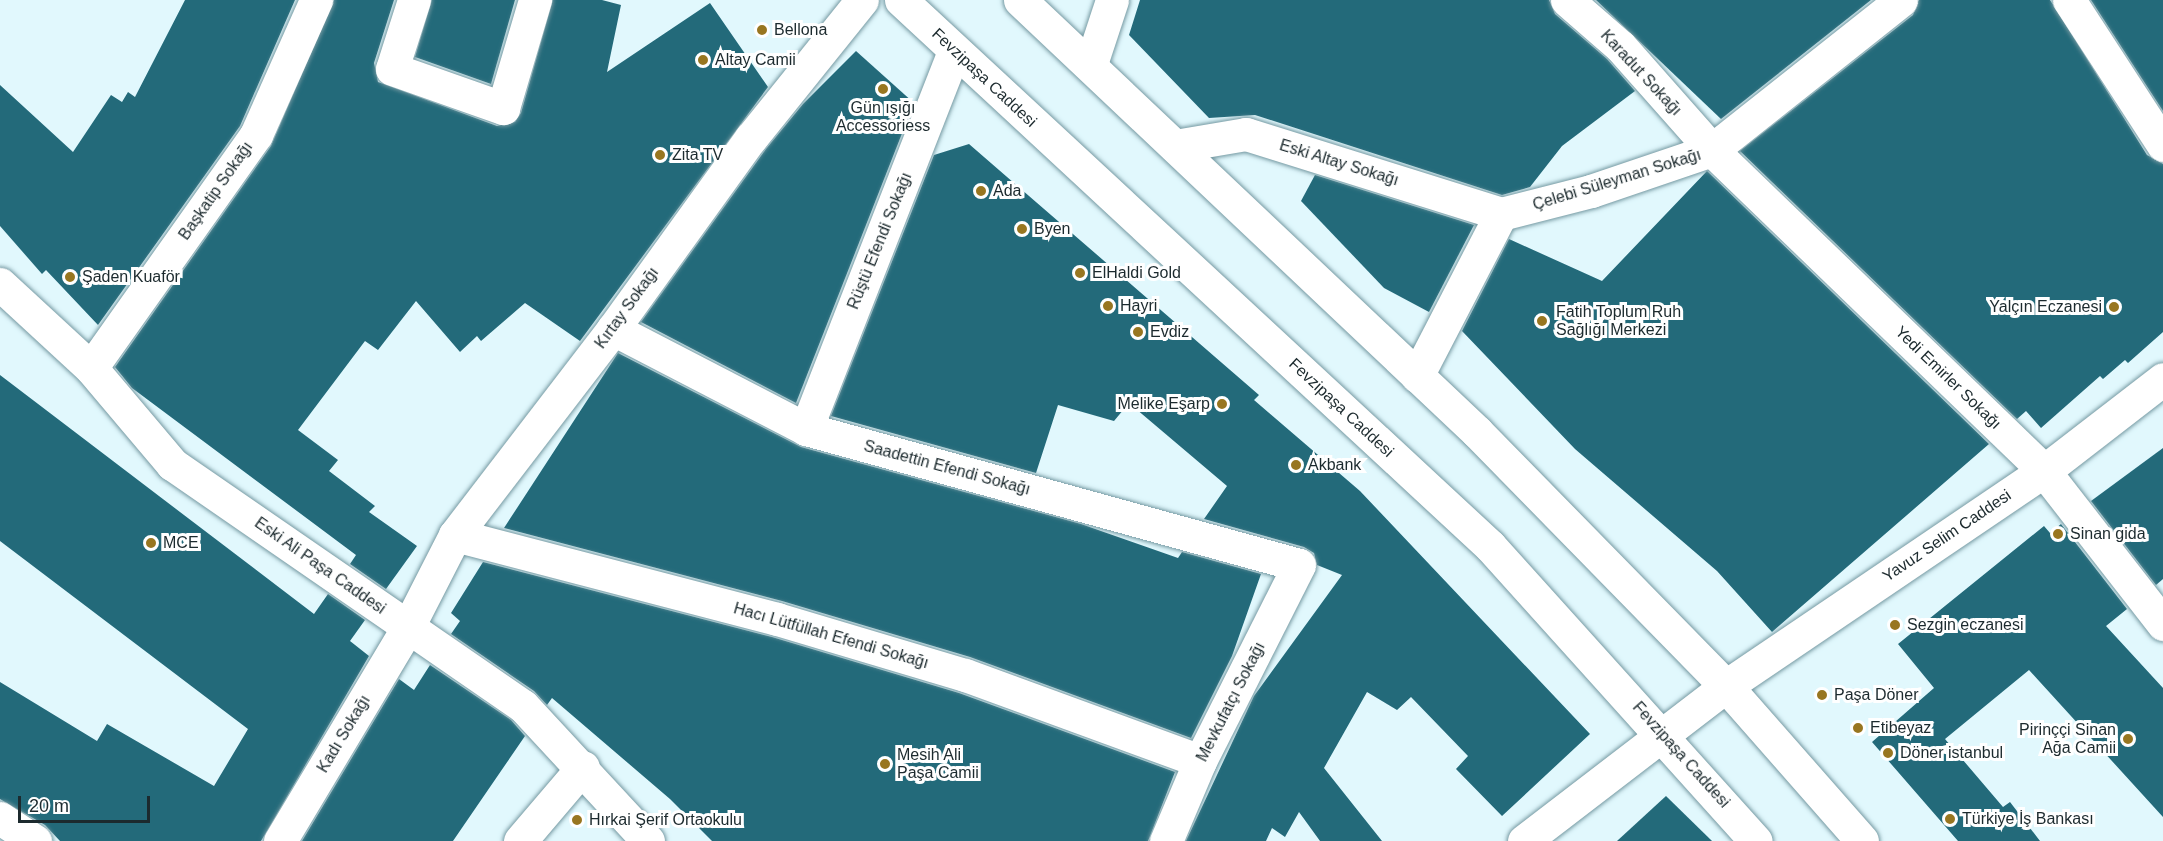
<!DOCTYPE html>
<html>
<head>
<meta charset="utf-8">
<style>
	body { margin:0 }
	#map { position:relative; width:2163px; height:841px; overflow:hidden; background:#e1f8fd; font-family:Arial,sans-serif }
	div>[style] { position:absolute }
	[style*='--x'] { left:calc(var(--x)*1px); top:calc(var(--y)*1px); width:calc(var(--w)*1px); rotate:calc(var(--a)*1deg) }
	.building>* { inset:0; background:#236a7a }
	.roads { filter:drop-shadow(0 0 2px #7599a2) drop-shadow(0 0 2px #7599a2) }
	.minor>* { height:33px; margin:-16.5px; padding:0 16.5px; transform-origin:16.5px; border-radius:16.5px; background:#fff }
	.major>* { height:33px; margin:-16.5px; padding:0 16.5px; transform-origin:16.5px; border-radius:16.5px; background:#fff }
	.dots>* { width:16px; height:16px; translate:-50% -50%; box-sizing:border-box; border:3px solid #fff; border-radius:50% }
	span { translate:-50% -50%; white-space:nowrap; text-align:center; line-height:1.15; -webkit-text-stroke:6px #fff; paint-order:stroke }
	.poi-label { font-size:16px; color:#1c2a2e }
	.left { translate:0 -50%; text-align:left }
	.right { translate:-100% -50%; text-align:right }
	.street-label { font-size:16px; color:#1c2a2e }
	.scale { position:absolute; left:18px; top:796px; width:132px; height:27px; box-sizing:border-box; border:3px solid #1c2a2e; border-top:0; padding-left:8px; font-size:18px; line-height:21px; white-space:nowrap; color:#1c2a2e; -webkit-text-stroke:4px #fff; paint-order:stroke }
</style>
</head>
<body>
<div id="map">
	<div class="building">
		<i style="clip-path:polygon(185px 0,295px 0,240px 126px,98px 325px,46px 270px,42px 274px,0 226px,0 85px,73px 152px,111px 95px,122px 102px,128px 92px,135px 97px)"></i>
		<i style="clip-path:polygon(334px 0,394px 0,374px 63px,378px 82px,497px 126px,515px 122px,521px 113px,553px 0,602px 0,621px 5px,607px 72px,710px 3px,768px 87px,580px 341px,525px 303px,481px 341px,477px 336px,460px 352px,416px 301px,378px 350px,365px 341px,298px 430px,338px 460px,329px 471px,375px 506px,369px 512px,417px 546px,386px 589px,350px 564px,356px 555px,132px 388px,115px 367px,271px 146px)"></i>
		<i style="clip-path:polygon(432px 0,515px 0,491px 84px,415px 57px)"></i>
		<i style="clip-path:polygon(1140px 0,1549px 0,1555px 14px,1607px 59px,1635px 91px,1562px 146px,1530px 187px,1502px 195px,1255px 115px,1209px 118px,1129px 35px)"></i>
		<i style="clip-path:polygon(1596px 0,1871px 0,1721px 119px)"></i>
		<i style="clip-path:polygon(1919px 0,2050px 0,2147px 155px,2163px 164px,2163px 332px,2128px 363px,2125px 360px,2103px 379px,2100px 376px,2041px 428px,2026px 411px,2017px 419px,1740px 151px,1913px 15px)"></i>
		<i style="clip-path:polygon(2091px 0,2163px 0,2163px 111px)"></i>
		<i style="clip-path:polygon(856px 51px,914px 103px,796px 403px,641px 322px,766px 149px,803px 104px)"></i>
		<i style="clip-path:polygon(969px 144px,1259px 395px,1254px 400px,1360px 491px,1590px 734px,1502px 816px,1456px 769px,1468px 756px,1411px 697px,1397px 710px,1367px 692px,1324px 768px,1382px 841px,1320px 841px,1299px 812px,1285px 837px,1272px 828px,1266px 841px,1186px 841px,1254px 696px,1342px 575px,1317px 565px,1314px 553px,1304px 547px,1204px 519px,1227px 486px,1129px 403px,1114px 421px,1058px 405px,1036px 473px,831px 416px,934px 155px)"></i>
		<i style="clip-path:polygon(1707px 171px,1989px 444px,1772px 632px,1717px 571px,1575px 449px,1462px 331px,1509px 239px,1602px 281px)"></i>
		<i style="clip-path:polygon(1315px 175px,1474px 225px,1429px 312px,1384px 288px,1301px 201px)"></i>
		<i style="clip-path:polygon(618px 353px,801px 447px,1081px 524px,1178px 558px,1182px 552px,1261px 574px,1232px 656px,1191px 738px,970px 657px,782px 601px,504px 528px)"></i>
		<i style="clip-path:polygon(0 375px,314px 614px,328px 594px,365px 620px,350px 641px,369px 656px,261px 841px,60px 841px,45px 825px,0 799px,0 682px,97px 741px,107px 724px,214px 786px,248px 729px,0 541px)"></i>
		<i style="clip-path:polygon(2163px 448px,2163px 579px,2156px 585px,2091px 501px)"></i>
		<i style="clip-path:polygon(2061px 524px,2127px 609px,2106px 626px,2163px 688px,2163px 817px,2029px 670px,1945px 739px,2003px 807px,2010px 802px,2040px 841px,1958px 841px,1872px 742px,1934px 688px,1898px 644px,2044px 526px,2050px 533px)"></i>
		<i style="clip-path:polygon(483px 562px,772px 637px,959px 693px,1175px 772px,1148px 841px,712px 841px,670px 799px,552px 698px,547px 705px,534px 691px,451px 634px,460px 621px,451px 613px)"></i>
		<i style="clip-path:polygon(430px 665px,511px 720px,525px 736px,453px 841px,302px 841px,399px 679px,414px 690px)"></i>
		<i style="clip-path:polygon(1666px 796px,1712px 841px,1617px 841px)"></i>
	</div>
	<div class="roads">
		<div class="minor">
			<i style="--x:414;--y:0;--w:72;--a:107.7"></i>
			<i style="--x:392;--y:69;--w:118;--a:19.4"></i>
			<i style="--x:503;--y:108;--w:113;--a:-73.5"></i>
			<i style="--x:1567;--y:0;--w:70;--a:41"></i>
			<i style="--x:1620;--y:46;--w:139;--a:48.5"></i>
			<i style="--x:1712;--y:150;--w:462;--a:44"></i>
			<i style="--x:2044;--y:471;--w:194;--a:52.1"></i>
			<i style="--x:2069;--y:0;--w:173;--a:57"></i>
			<i style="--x:1091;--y:64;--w:67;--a:-71.8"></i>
			<i style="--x:1175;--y:146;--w:72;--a:-9.6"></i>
			<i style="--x:1246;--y:134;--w:267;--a:17.4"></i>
			<i style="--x:0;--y:284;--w:124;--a:42.7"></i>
			<i style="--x:91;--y:368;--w:126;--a:49.8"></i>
			<i style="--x:172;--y:464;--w:426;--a:34.6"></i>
			<i style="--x:523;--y:706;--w:184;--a:47.2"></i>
			<i style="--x:613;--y:329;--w:217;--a:27.4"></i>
			<i style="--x:806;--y:429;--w:511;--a:15.42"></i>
			<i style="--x:1299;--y:565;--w:220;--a:116.8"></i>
			<i style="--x:1200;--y:761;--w:87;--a:113"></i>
			<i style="--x:91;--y:368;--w:286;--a:-54.7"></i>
			<i style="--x:256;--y:135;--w:148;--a:-66"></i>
			<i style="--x:1417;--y:376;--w:182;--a:-62.6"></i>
			<i style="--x:1501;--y:214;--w:93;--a:-14.3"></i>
			<i style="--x:1591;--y:191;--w:128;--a:-18.7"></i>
			<i style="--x:1712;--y:150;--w:241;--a:-38.4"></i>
			<i style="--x:806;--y:429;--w:405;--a:-68.6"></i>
			<i style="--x:455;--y:535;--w:333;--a:14.6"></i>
			<i style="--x:777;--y:619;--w:196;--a:16.6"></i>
			<i style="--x:965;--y:675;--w:250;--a:20.1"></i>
			<i style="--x:0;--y:818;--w:42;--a:33.3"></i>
			<i style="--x:280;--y:841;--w:249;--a:-59.1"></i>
			<i style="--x:408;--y:627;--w:103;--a:-62.9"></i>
			<i style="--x:455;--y:535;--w:260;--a:-52.5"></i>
			<i style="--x:613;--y:329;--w:236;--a:-54.2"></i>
			<i style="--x:751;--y:138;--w:177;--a:-51.2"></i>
			<i style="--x:520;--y:841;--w:97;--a:-49.6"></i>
		</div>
		<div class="major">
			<i style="--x:901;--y:0;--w:803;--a:42.83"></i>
			<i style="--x:1490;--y:546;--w:397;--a:48"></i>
			<i style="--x:1020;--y:0;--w:629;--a:43.39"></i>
			<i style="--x:1477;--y:432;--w:356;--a:45.6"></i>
			<i style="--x:1726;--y:686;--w:206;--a:48.7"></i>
			<i style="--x:1524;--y:841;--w:255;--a:-37.5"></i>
			<i style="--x:1726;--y:686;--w:384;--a:-34.1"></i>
			<i style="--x:2044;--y:471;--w:150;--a:-37.7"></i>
		</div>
	</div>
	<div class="dots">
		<i style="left:762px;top:30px;background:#987620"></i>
		<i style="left:703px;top:60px;background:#987620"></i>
		<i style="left:883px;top:89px;background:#987620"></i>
		<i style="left:660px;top:155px;background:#987620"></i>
		<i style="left:981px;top:191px;background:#987620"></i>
		<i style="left:1022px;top:229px;background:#987620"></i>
		<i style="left:1080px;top:273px;background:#987620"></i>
		<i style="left:70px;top:277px;background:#987620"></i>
		<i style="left:1108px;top:306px;background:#987620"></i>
		<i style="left:2114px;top:307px;background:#987620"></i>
		<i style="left:1542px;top:321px;background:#987620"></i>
		<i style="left:1138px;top:332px;background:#987620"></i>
		<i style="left:1222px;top:404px;background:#987620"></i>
		<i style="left:1296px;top:465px;background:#987620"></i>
		<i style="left:2058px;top:534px;background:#987620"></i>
		<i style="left:151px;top:543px;background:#987620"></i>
		<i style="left:1895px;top:625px;background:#987620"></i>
		<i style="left:1822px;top:695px;background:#987620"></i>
		<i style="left:1858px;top:728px;background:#987620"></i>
		<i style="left:2128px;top:739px;background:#987620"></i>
		<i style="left:1888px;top:753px;background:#987620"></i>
		<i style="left:885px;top:764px;background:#987620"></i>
		<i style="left:1950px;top:819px;background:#987620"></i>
		<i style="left:577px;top:820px;background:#987620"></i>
	</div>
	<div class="poi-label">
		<span class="left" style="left:774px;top:30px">Bellona</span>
		<span class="left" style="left:715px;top:60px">Altay Camii</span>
		<span style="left:883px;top:117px">Gün ışığı<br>Accessoriess</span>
		<span class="left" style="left:672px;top:155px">Zita TV</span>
		<span class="left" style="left:993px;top:191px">Ada</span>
		<span class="left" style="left:1034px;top:229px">Byen</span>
		<span class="left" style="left:1092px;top:273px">ElHaldi Gold</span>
		<span class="left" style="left:82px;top:277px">Şaden Kuaför</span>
		<span class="left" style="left:1120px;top:306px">Hayri</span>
		<span class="right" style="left:2102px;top:307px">Yalçın Eczanesi</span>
		<span class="left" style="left:1556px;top:321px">Fatih Toplum Ruh<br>Sağlığı Merkezi</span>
		<span class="left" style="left:1150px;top:332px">Evdiz</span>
		<span class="right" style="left:1210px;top:404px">Melike Eşarp</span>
		<span class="left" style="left:1308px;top:465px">Akbank</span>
		<span class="left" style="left:2070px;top:534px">Sinan gida</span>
		<span class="left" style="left:163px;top:543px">MCE</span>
		<span class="left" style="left:1907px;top:625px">Sezgin eczanesi</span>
		<span class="left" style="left:1834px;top:695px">Paşa Döner</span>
		<span class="left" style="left:1870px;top:728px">Etibeyaz</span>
		<span class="right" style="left:2116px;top:739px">Pirinççi Sinan<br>Ağa Camii</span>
		<span class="left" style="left:1900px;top:753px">Döner istanbul</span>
		<span class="left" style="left:897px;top:764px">Mesih Ali<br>Paşa Camii</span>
		<span class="left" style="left:1962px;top:819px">Türkiye İş Bankası</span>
		<span class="left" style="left:589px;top:820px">Hırkai Şerif Ortaokulu</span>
	</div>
	<div class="street-label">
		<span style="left:1641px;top:73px;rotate:47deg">Karadut Sokağı</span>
		<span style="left:984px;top:78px;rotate:43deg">Fevzipaşa Caddesi</span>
		<span style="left:1339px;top:163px;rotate:17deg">Eski Altay Sokağı</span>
		<span style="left:1617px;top:180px;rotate:-17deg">Çelebi Süleyman Sokağı</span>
		<span style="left:216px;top:191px;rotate:-55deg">Başkatip Sokağı</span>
		<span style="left:880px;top:241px;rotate:-68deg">Rüştü Efendi Sokağı</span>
		<span style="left:627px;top:308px;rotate:-54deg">Kırtay Sokağı</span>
		<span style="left:1948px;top:378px;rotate:44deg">Yedi Emirler Sokağı</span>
		<span style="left:1341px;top:408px;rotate:43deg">Fevzipaşa Caddesi</span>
		<span style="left:947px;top:468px;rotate:15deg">Saadettin Efendi Sokağı</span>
		<span style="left:1947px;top:536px;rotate:-34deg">Yavuz Selim Caddesi</span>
		<span style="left:320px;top:566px;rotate:35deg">Eski Ali Paşa Caddesi</span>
		<span style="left:831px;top:636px;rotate:16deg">Hacı Lütfüllah Efendi Sokağı</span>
		<span style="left:1231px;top:702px;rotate:-63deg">Mevkufatçı Sokağı</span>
		<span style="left:344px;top:734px;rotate:-59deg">Kadı Sokağı</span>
		<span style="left:1681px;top:755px;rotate:48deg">Fevzipaşa Caddesi</span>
	</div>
	<div class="scale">20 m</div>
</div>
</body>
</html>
